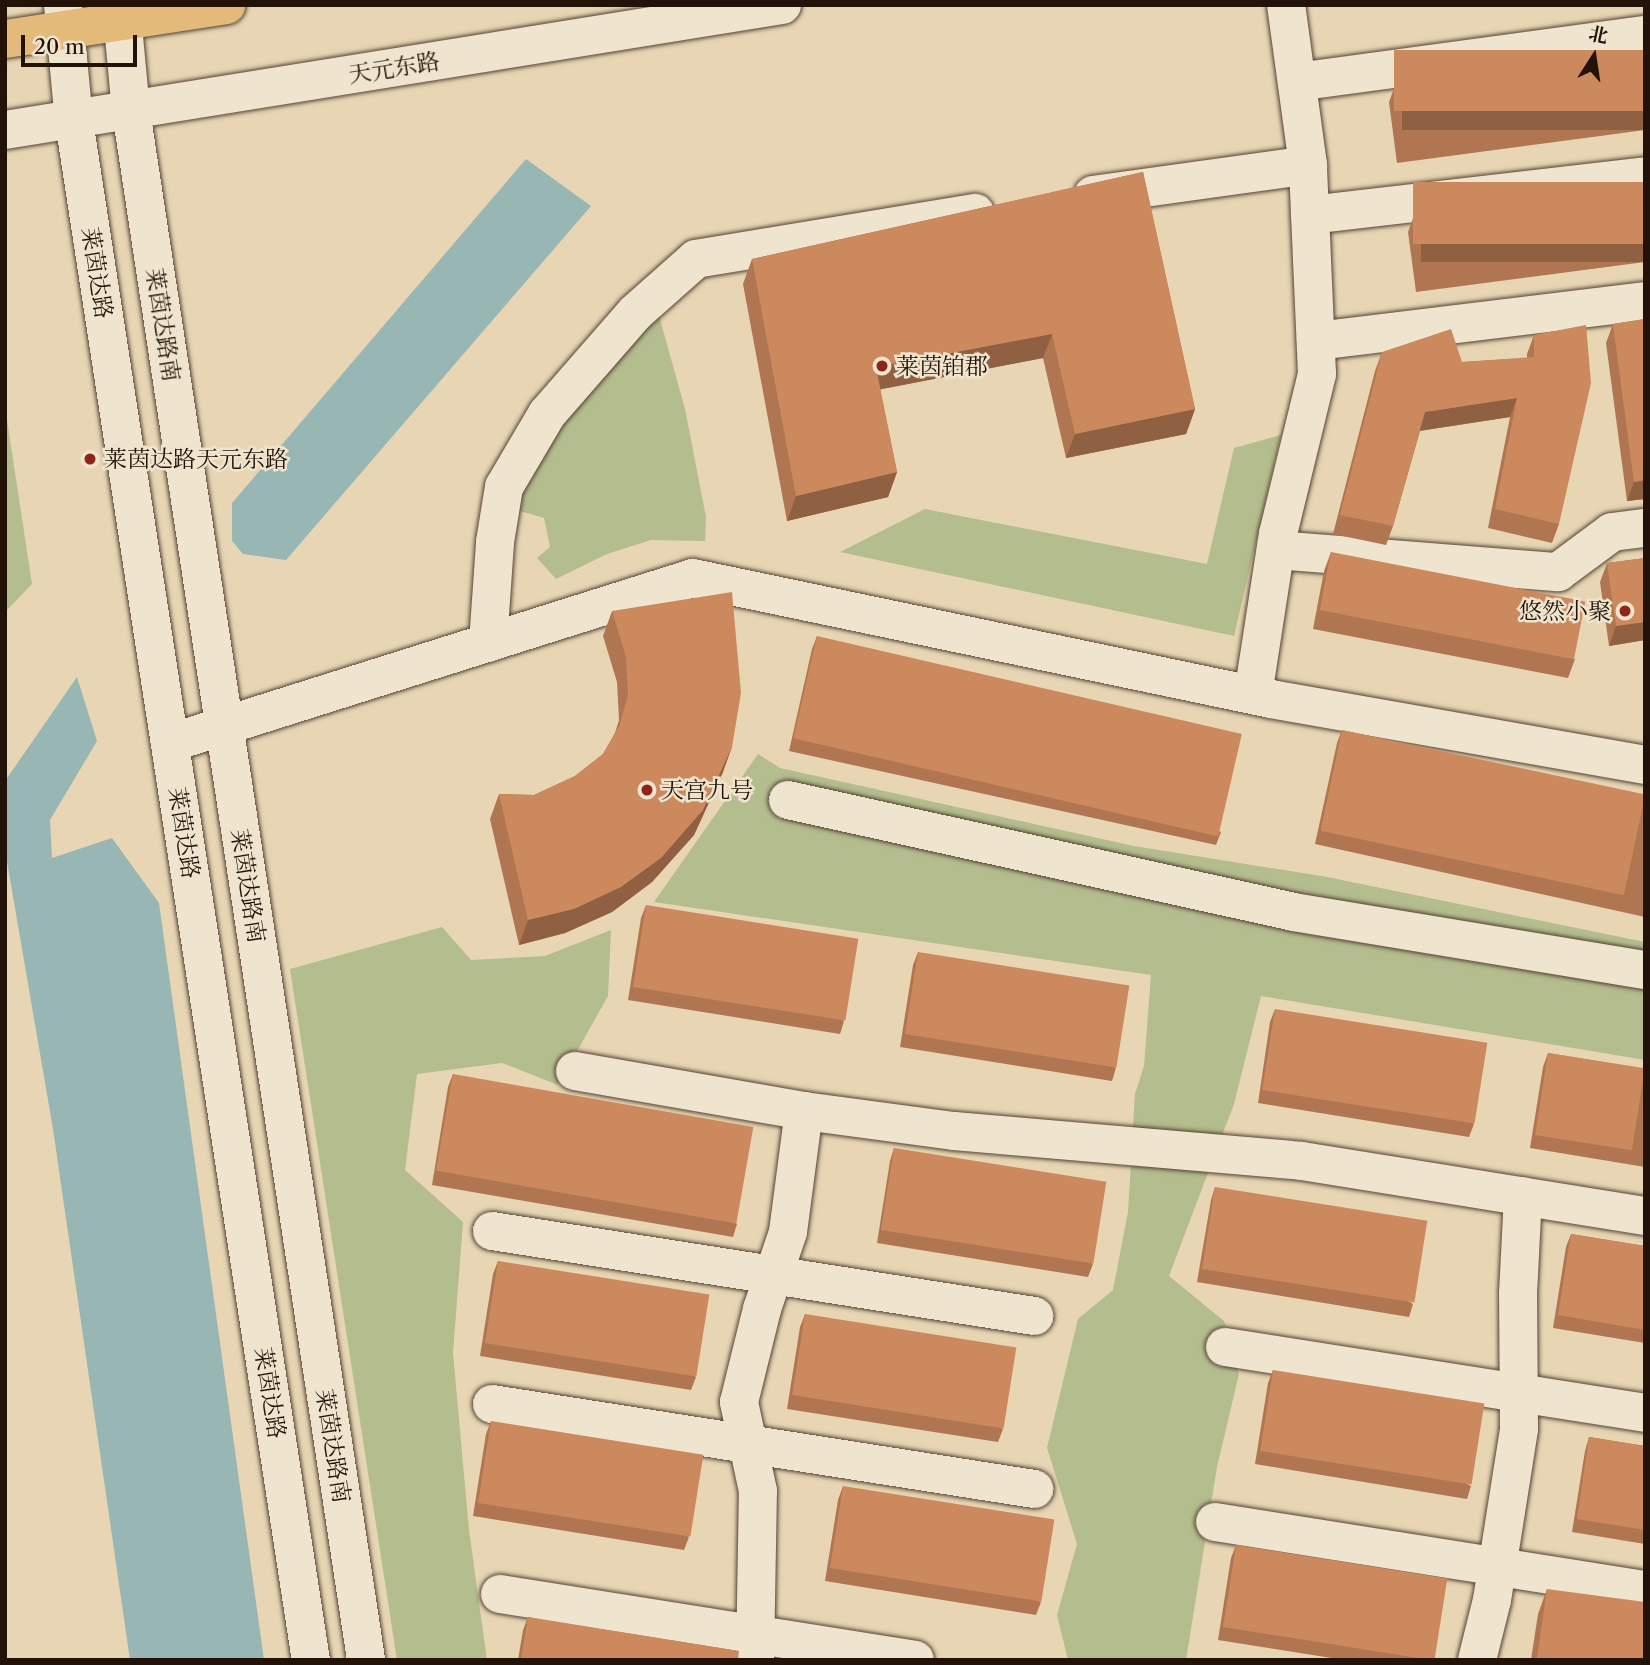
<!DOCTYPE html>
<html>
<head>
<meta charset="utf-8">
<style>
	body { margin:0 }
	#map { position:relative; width:1650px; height:1665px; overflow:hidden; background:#e7d5b4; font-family:"Libre Caslon Text","Noto Serif SC",serif }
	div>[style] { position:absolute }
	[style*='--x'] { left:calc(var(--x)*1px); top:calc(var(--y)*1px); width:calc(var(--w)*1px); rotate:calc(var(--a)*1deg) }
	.green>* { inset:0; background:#b4bd8e }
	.water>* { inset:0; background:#98b7b4 }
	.roads { filter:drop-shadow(0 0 2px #544333) drop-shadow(0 0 2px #544333) }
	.minor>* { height:38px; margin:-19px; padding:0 19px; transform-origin:19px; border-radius:19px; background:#efe4ce }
	.tertiary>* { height:38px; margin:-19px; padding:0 19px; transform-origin:19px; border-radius:19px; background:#efe4ce }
	.secondary>* { height:38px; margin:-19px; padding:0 19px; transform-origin:19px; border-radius:19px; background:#efe4ce }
	.trunk>* { height:38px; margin:-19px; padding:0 19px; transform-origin:19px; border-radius:19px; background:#e4ba7a }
	.wall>* { inset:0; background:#b07651 }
	.shaded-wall>* { inset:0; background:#906042; transform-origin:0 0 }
	.building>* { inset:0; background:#cd895e; transform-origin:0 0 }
	.dots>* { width:19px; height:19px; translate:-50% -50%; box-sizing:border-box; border:4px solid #efe4ce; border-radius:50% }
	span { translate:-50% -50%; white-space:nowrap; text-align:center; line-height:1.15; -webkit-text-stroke:5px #efe4ce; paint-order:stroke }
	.street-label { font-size:23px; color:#231208 }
	.poi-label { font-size:23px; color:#231208 }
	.left { translate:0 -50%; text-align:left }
	.right { translate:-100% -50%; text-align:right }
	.frame { position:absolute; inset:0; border:7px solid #231208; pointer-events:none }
	.north { position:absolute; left:1559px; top:21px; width:70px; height:70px; -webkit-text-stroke:5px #efe4ce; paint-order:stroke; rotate:12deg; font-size:19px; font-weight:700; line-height:28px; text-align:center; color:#231208 }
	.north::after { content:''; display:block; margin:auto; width:24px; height:32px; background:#231208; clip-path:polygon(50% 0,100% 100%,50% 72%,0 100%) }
	.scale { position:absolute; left:21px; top:35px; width:116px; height:32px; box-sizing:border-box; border:4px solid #231208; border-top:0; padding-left:9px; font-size:21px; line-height:24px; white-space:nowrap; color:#231208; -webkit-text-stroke:5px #efe4ce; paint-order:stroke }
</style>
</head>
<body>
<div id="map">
	<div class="green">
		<i style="clip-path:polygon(658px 312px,685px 409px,706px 517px,705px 541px,651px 540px,607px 554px,556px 579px,537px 558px,550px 547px,544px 518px,510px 508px,573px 406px)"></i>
		<i style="clip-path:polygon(5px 407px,32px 584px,5px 612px)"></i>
		<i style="clip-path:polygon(1281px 435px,1234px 636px,840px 552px,925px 509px,1207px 564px,1234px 448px)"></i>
		<i style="clip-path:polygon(758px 754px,780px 768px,1134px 846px,1327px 877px,1645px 942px,1645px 1060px,1261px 996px,1234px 1104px,1169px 1276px,1224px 1321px,1239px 1374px,1217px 1467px,1186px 1660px,1068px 1660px,1057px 1615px,1077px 1544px,1047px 1448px,1078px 1319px,1113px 1290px,1128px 1212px,1135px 1094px,1144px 1066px,1151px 975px,654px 902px)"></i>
		<i style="clip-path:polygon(442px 927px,471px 960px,545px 956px,611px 930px,608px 996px,558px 1085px,502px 1063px,417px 1074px,405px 1170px,463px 1222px,453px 1353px,469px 1530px,487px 1660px,397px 1660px,290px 969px)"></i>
	</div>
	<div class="water">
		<i style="clip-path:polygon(526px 159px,591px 206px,286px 560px,243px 554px,232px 541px,232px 503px)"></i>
		<i style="clip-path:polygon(77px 677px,97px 741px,50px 820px,52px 858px,112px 838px,159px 903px,264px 1660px,130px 1660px,53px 1129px,5px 850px,5px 781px)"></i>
	</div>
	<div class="roads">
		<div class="minor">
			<i style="--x:1297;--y:82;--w:351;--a:-7.7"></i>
			<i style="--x:1093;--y:195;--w:217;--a:-7.9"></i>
			<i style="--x:1308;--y:165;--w:162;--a:-97.8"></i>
			<i style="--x:1310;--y:215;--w:337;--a:-6.6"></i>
			<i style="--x:1316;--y:341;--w:331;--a:-6.9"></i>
			<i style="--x:1276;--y:550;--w:283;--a:4.5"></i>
			<i style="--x:1558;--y:572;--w:67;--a:-36.5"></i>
			<i style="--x:1612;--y:532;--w:33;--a:-7"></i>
			<i style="--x:488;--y:643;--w:101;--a:-86"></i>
			<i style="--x:495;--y:542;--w:56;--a:-80.7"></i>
			<i style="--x:504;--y:487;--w:85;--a:-59.5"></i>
			<i style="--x:547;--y:414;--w:134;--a:-48.9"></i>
			<i style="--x:635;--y:313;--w:81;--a:-41.5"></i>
			<i style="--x:696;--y:259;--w:283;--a:-9.4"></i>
			<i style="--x:1253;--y:695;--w:163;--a:-81.2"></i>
			<i style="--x:1278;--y:534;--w:165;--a:-76.3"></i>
			<i style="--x:1317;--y:374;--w:209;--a:-92.5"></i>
			<i style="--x:170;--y:743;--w:548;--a:-17.51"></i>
			<i style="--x:693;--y:578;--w:591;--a:11.82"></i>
			<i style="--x:1271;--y:699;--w:380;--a:10"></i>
			<i style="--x:788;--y:800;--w:518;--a:12.48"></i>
			<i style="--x:1294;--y:912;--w:356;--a:9.4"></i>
			<i style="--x:575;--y:1071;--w:232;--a:9.9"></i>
			<i style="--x:492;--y:1231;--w:549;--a:8.91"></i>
			<i style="--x:1225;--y:1347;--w:425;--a:8.9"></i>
			<i style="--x:492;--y:1404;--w:549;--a:8.91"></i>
			<i style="--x:1215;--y:1522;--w:435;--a:9"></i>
			<i style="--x:500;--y:1594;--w:420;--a:9"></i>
			<i style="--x:755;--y:1660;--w:169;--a:-89"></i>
			<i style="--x:758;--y:1491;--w:91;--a:-102.1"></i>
			<i style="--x:739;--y:1402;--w:96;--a:-76.1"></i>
			<i style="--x:762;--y:1309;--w:81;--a:-71.3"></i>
			<i style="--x:788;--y:1232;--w:122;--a:-82.5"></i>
			<i style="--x:804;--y:1111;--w:151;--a:7.6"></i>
			<i style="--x:954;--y:1131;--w:349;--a:4.9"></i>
			<i style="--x:1302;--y:1161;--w:347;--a:9.1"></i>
			<i style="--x:1477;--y:1660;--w:62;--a:-76"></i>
			<i style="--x:1492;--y:1600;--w:173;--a:-81"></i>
			<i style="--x:1519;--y:1429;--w:135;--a:-90.4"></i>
			<i style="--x:1518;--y:1294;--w:98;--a:-87.1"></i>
		</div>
		<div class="tertiary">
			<i style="--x:5;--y:130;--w:787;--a:-9.14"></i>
		</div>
		<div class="secondary">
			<i style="--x:63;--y:5;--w:117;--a:84.6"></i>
			<i style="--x:74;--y:121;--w:1557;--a:81.25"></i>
			<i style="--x:121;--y:5;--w:106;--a:84.6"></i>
			<i style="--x:131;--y:111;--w:1567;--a:81.37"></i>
		</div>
		<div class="trunk">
			<i style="--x:5;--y:39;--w:224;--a:-8.7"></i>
		</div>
	</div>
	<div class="wall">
		<i style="clip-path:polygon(1645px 50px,1645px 130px,1397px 163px,1389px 102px,1396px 83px)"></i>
		<i style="clip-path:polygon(1143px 172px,1195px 409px,1186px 434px,1066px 458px,1043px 358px,880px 389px,897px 472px,888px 497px,787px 521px,743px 284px,752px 259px)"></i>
		<i style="clip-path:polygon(1645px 182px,1645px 262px,1416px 292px,1408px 232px,1415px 213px)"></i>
		<i style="clip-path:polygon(1645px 319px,1645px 499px,1627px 501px,1606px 343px,1613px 324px)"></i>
		<i style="clip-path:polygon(1534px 335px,1559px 524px,1552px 543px,1488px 528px,1510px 417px,1420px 431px,1393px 526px,1386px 545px,1333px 534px,1375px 371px,1382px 352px,1462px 362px,1527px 358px,1527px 354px)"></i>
		<i style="clip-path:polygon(1331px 552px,1575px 659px,1568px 678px,1313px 629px,1324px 571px)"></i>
		<i style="clip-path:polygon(1645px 558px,1645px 640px,1609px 646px,1600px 582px,1607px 563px)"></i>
		<i style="clip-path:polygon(612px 611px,723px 772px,694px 835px,652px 882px,612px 912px,565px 933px,519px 945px,490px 819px,499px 794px,534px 795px,575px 776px,603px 754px,615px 733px,619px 720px,617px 682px,603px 636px)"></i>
		<i style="clip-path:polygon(817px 636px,1221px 832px,1216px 845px,789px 751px,812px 649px)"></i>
		<i style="clip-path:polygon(1342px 730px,1645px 797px,1645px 917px,1315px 844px,1337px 743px)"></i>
		<i style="clip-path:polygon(646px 905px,844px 1021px,840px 1034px,628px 1000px,641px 918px)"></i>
		<i style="clip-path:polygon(918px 952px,1116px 1068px,1112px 1081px,900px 1047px,913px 965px)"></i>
		<i style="clip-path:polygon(1275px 1009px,1474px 1124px,1469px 1137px,1258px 1103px,1270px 1022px)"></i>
		<i style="clip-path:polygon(1548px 1053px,1645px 1069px,1645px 1167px,1530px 1148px,1543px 1067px)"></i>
		<i style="clip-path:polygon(453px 1074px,737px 1224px,733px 1237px,432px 1185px,448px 1087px)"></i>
		<i style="clip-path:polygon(894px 1148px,1093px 1264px,1088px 1277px,877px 1243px,890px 1161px)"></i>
		<i style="clip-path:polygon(1215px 1187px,1413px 1304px,1409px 1317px,1197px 1282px,1211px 1200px)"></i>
		<i style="clip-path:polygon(1571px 1234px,1645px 1246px,1645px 1343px,1553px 1328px,1566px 1247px)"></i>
		<i style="clip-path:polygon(498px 1261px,696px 1377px,691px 1390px,480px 1356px,493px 1274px)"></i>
		<i style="clip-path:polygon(805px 1314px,1003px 1429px,998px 1442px,787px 1409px,800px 1327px)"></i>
		<i style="clip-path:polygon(1273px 1370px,1471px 1486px,1467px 1499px,1255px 1464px,1268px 1383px)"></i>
		<i style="clip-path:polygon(491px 1421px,689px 1537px,684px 1550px,473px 1516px,486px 1434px)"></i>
		<i style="clip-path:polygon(1589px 1437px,1645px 1446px,1645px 1544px,1572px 1532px,1585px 1451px)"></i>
		<i style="clip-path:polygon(843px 1486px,1041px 1602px,1036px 1615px,825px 1581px,838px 1500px)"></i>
		<i style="clip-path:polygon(1236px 1545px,1434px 1660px,1344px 1660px,1218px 1640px,1231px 1558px)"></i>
		<i style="clip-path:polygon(1547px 1589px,1645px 1660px,1531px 1660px,1538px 1614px)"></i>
		<i style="clip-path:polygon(528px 1617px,738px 1660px,518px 1660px,523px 1630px)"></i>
	</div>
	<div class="shaded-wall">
		<i style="left:1645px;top:111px;width:19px;height:243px;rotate:90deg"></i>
		<i style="left:1645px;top:244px;width:18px;height:224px;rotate:90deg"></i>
		<i style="clip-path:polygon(1052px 334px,1043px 358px,867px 392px,876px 367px)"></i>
		<i style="clip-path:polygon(1517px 398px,1510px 417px,1418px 431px,1425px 412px)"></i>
		<i style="clip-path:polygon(1195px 409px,1186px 434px,1066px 458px,1075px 434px)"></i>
		<i style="clip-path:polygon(897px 472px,888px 497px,787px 521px,796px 496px)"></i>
		<i style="clip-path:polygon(1645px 480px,1645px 499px,1627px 501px,1634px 482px)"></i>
		<i style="clip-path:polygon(1645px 622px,1645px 640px,1609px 646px,1616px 626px)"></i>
		<i style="clip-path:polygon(732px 747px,723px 772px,694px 835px,652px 882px,612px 912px,565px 933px,519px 945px,528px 920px)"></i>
	</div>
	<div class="building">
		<i style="left:1645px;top:50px;width:61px;height:251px;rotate:90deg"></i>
		<i style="clip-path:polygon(1143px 172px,1195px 409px,1075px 434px,1052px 334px,876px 367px,897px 472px,796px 496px,752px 259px)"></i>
		<i style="left:1645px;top:182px;width:62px;height:232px;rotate:90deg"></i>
		<i style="clip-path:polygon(1645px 319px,1645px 480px,1634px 482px,1613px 324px)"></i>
		<i style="clip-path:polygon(1586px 325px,1591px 383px,1559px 524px,1495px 509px,1517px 398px,1425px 412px,1393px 526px,1340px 515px,1382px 352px,1451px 329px,1462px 362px,1534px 357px,1534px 335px)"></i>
		<i style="left:1331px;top:552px;width:259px;height:59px;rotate:11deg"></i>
		<i style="clip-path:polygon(1645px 558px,1645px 622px,1616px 626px,1607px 563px)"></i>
		<i style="clip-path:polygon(732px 592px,741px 693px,732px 747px,703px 810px,661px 858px,621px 887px,574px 909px,528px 920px,499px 794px,534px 795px,575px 776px,603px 754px,619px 727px,628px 695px,626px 657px,612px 611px)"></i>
		<i style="left:817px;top:636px;width:436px;height:105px;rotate:13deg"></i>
		<i style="left:1342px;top:730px;width:310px;height:103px;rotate:12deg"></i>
		<i style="left:646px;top:905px;width:215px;height:83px;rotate:9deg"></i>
		<i style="left:918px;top:952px;width:214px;height:83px;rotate:9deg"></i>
		<i style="left:1275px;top:1009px;width:215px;height:82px;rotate:9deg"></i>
		<i style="left:1548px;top:1053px;width:98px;height:83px;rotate:9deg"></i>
		<i style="left:453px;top:1074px;width:305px;height:98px;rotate:10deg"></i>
		<i style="left:894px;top:1148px;width:215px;height:83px;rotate:9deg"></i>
		<i style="left:1215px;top:1187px;width:215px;height:83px;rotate:9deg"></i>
		<i style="clip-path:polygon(1571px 1234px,1645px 1246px,1645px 1330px,1558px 1315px)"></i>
		<i style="left:498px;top:1261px;width:214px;height:83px;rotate:9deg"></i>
		<i style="left:805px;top:1314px;width:214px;height:82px;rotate:9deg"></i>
		<i style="left:1273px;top:1370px;width:214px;height:82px;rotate:9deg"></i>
		<i style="left:491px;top:1421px;width:215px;height:83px;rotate:9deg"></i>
		<i style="clip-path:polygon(1589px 1437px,1645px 1446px,1645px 1530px,1577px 1519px)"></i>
		<i style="left:843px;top:1486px;width:214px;height:83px;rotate:9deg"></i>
		<i style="left:1236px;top:1545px;width:214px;height:83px;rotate:9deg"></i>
		<i style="clip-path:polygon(1547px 1589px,1645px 1602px,1645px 1660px,1550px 1660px,1537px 1658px)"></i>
		<i style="clip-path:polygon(528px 1617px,739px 1651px,738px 1660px,521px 1660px)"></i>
	</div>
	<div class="dots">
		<i style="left:882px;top:366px;background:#8f2418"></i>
		<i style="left:90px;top:459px;background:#8f2418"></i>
		<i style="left:1625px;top:611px;background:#8f2418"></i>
		<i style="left:647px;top:790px;background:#8f2418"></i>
	</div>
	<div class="street-label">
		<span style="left:394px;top:68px;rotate:-9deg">天元东路</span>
		<span style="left:97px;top:273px;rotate:81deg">莱茵达路</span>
		<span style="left:163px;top:325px;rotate:81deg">莱茵达路南</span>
		<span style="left:184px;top:833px;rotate:81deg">莱茵达路</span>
		<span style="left:248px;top:886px;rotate:81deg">莱茵达路南</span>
		<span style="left:270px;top:1393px;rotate:81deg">莱茵达路</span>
		<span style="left:333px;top:1446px;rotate:81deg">莱茵达路南</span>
	</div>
	<div class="poi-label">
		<span class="left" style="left:896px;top:366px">莱茵铂郡</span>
		<span class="left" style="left:104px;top:459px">莱茵达路天元东路</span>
		<span class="right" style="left:1611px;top:611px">悠然小聚</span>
		<span class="left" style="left:661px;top:790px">天宫九号</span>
	</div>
	<div class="frame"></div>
	<div class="north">北</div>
	<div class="scale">20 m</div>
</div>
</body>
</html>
